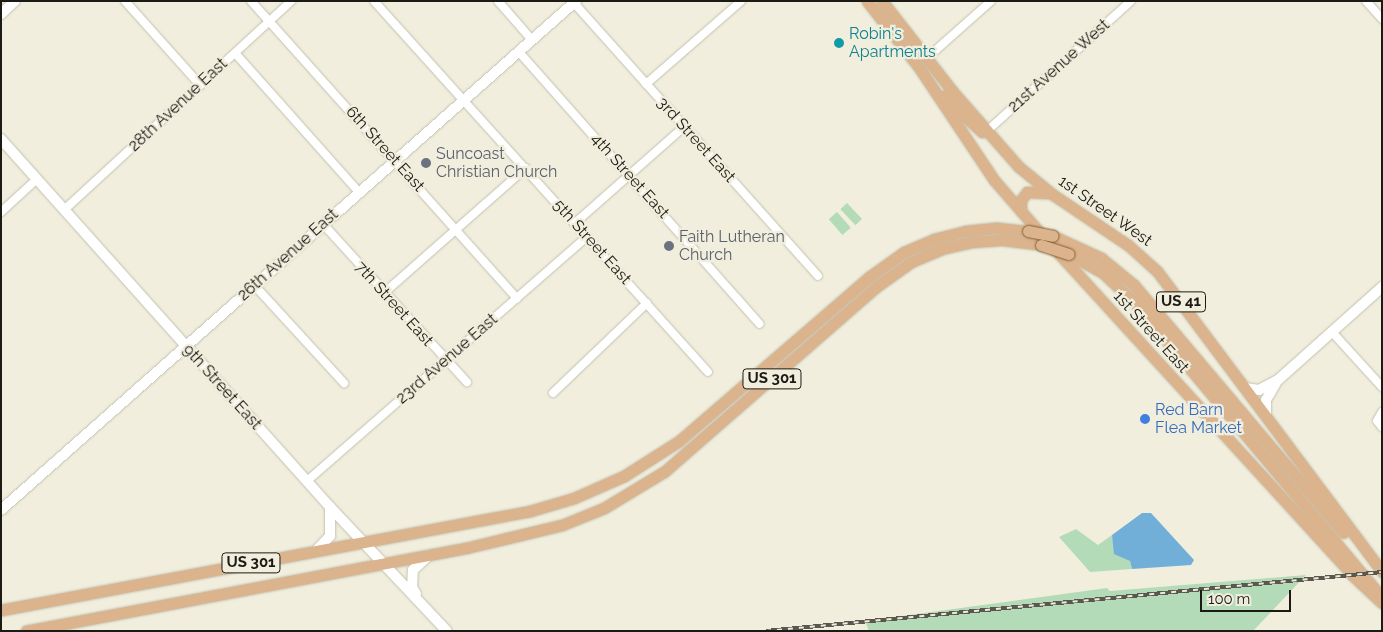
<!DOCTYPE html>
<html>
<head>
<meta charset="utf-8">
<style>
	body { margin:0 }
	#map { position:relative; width:1383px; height:632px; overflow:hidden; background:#f1eedd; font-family:Raleway,sans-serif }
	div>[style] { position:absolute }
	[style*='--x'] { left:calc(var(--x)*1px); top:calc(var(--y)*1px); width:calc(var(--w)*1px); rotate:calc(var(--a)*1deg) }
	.green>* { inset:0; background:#b4dbb8; transform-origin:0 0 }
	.water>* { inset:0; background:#71afd9 }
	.roads { filter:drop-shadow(0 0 1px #c3c1b0) drop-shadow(0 0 1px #c3c1b0) }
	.street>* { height:8px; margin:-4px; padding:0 4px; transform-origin:4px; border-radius:4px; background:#fff }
	.secondary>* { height:10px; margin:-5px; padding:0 5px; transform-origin:5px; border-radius:5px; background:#fff }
	.primary>* { height:11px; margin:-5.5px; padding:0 5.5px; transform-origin:5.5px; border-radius:5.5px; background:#dbb38c }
	.rail>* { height:4px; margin-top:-2px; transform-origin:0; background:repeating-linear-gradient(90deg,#f1eedd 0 5.5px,#59574e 0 11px); box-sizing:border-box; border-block:1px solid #59574e }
	.bridges { filter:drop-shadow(0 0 1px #885d31) drop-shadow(0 0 1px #885d31) }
	.primary-bridge>* { height:11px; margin:-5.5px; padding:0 5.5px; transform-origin:5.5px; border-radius:5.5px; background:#dbb38c }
	.dots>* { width:14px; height:14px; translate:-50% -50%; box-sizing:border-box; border:2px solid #f1eedd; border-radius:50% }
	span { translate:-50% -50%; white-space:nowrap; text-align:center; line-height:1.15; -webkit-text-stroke:4.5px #f1eedd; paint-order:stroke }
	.shield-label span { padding:1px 4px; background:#f1eedd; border:1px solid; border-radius:4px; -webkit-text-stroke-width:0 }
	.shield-label { font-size:15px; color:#1b1a14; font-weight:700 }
	.culture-label { font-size:16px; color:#0d838f }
	.left { translate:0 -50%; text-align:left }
	.street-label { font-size:16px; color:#1b1a14 }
	.worship-label { font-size:16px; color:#5b616d }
	.shop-label { font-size:16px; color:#366cbe }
	.frame { position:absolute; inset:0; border:2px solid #1b1a14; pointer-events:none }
	.scale { position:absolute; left:1200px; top:590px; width:91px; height:22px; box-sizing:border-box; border:2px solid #1b1a14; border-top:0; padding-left:6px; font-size:15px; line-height:18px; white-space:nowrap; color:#1b1a14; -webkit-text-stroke:4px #f1eedd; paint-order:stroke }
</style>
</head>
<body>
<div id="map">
	<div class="green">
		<i style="left:847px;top:203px;width:22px;height:9px;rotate:47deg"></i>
		<i style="left:837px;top:212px;width:21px;height:11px;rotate:49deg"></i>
		<i style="clip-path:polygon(1076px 529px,1098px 545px,1112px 535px,1115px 551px,1130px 561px,1132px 569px,1090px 572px,1059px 537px)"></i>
		<i style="clip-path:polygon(1306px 575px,1253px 631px,869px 631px,865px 621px,1107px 588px,1110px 591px)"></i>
	</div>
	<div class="water">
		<i style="clip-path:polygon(1142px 513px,1151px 513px,1194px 560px,1191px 565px,1132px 569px,1130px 561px,1114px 554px,1112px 535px)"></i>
	</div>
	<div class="roads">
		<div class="street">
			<i style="--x:125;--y:1;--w:113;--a:48.2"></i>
			<i style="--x:251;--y:1;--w:399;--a:48.2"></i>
			<i style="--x:374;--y:1;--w:499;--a:48"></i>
			<i style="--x:498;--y:1;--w:52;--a:48.9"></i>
			<i style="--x:1366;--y:1;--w:24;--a:48"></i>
			<i style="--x:574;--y:3;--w:366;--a:48.2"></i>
			<i style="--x:519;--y:52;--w:363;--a:48.5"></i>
			<i style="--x:235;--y:53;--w:186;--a:48.3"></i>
			<i style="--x:928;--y:57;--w:84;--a:-41.6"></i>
			<i style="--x:646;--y:84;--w:126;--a:-41.1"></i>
			<i style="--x:987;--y:131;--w:194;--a:-42.1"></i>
			<i style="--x:64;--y:210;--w:309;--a:-42.6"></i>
			<i style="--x:1;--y:212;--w:49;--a:-42.5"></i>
			<i style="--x:575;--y:223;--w:145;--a:-41.4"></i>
			<i style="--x:323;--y:224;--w:214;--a:47.7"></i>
			<i style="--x:255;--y:286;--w:132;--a:47.5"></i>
			<i style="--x:384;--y:293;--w:189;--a:-41.4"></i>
			<i style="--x:1332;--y:332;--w:74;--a:47.7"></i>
			<i style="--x:553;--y:393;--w:130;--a:-43.8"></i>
			<i style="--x:1382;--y:412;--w:10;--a:119"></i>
			<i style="--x:1377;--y:421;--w:8;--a:50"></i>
			<i style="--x:307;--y:481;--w:371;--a:-41.1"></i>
		</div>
		<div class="secondary">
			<i style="--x:1;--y:14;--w:19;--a:-43"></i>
			<i style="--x:1;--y:139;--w:494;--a:48.2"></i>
			<i style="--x:330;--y:507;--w:170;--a:46.7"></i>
			<i style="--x:1245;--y:388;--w:14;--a:8"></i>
			<i style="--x:1259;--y:390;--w:21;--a:-28"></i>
			<i style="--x:1278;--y:380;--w:140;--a:-41.8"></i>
			<i style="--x:1266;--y:416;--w:16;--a:-90"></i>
			<i style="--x:1266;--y:400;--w:20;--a:-60"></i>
			<i style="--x:1;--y:510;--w:768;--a:-41.52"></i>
			<i style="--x:316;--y:551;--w:21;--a:-47"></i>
			<i style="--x:330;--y:536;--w:29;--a:-90"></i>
			<i style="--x:416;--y:594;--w:8;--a:-120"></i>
			<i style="--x:412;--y:587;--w:17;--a:-87"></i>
			<i style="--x:413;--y:570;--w:22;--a:-43"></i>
		</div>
		<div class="primary">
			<i style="--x:867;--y:1;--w:83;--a:51.9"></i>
			<i style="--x:918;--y:66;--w:137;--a:56.3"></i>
			<i style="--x:994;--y:180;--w:72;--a:49"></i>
			<i style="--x:882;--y:1;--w:115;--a:52"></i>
			<i style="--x:953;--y:92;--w:100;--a:48.7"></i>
			<i style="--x:1019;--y:167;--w:43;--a:39.3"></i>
			<i style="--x:1052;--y:194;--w:92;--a:33.9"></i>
			<i style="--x:1128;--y:245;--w:39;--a:42"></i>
			<i style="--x:1157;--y:271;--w:376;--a:53.2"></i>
			<i style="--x:943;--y:96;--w:53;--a:42.7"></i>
			<i style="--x:1021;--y:211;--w:11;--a:-90"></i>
			<i style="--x:1021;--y:200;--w:10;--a:-53"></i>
			<i style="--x:1027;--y:192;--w:21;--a:3"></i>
			<i style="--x:1053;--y:236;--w:53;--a:24.6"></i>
			<i style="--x:1101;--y:258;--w:43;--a:39.3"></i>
			<i style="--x:1134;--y:285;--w:324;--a:49.8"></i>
			<i style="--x:1052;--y:246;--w:445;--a:47.6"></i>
			<i style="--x:1352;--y:575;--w:41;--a:43"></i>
			<i style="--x:1069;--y:254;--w:39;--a:29"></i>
			<i style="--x:1103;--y:273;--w:42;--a:43.1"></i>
			<i style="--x:1134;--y:302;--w:376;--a:50"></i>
			<i style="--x:1;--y:610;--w:538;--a:-10.6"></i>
			<i style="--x:530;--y:511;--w:46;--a:-16.5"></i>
			<i style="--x:574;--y:498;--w:55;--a:-23.7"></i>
			<i style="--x:624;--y:476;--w:65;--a:-32.5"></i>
			<i style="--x:679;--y:441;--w:251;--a:-40.8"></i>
			<i style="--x:869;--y:277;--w:43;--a:-35.5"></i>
			<i style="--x:904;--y:252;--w:33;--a:-23"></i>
			<i style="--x:934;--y:239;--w:33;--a:-14"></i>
			<i style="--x:966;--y:231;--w:31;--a:-6"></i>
			<i style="--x:997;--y:228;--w:31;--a:6"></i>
			<i style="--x:26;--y:631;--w:448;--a:-10.7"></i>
			<i style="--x:466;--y:548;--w:99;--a:-13.5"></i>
			<i style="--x:562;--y:525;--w:45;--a:-22"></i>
			<i style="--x:604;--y:508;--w:71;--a:-31.2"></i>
			<i style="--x:665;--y:471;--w:280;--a:-41.1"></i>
			<i style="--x:876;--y:287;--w:43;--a:-35.5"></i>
			<i style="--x:911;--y:262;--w:33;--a:-23"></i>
			<i style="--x:941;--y:249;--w:31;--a:-13"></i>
			<i style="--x:971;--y:242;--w:32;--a:-4"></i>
			<i style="--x:1003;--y:240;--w:38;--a:7"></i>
		</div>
	</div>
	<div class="rail">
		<i style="--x:766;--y:631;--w:619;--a:-5.47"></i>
	</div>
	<div class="bridges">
		<div class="primary-bridge">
			<i style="--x:1028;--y:231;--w:25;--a:11"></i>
			<i style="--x:1041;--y:245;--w:29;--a:18"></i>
		</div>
	</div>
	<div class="dots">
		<i style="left:839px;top:43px;background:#0f9aa8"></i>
		<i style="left:426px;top:163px;background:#6b7280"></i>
		<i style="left:669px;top:246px;background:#6b7280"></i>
		<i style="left:1145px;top:419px;background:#3f7fe0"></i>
	</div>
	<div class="shield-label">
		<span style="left:1181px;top:302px">US 41</span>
		<span style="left:772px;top:379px">US 301</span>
		<span style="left:251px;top:563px">US 301</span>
	</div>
	<div class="culture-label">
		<span class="left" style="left:849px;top:43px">Robin's<br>Apartments</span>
	</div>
	<div class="street-label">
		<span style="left:1059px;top:66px;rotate:-42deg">21st Avenue West</span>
		<span style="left:178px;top:105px;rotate:-43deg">28th Avenue East</span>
		<span style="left:696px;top:140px;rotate:48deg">3rd Street East</span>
		<span style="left:385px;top:149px;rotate:48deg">6th Street East</span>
		<span style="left:630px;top:176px;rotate:48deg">4th Street East</span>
		<span style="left:1105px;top:211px;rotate:35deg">1st Street West</span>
		<span style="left:592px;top:242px;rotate:48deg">5th Street East</span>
		<span style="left:288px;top:255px;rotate:-42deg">26th Avenue East</span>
		<span style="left:394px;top:304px;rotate:48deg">7th Street East</span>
		<span style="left:1151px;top:332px;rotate:48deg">1st Street East</span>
		<span style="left:447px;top:359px;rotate:-41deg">23rd Avenue East</span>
		<span style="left:222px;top:387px;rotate:48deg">9th Street East</span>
	</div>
	<div class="worship-label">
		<span class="left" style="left:436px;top:163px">Suncoast<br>Christian Church</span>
		<span class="left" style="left:679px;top:246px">Faith Lutheran<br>Church</span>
	</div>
	<div class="shop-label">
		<span class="left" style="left:1155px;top:419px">Red Barn<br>Flea Market</span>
	</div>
	<div class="frame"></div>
	<div class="scale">100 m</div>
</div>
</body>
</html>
